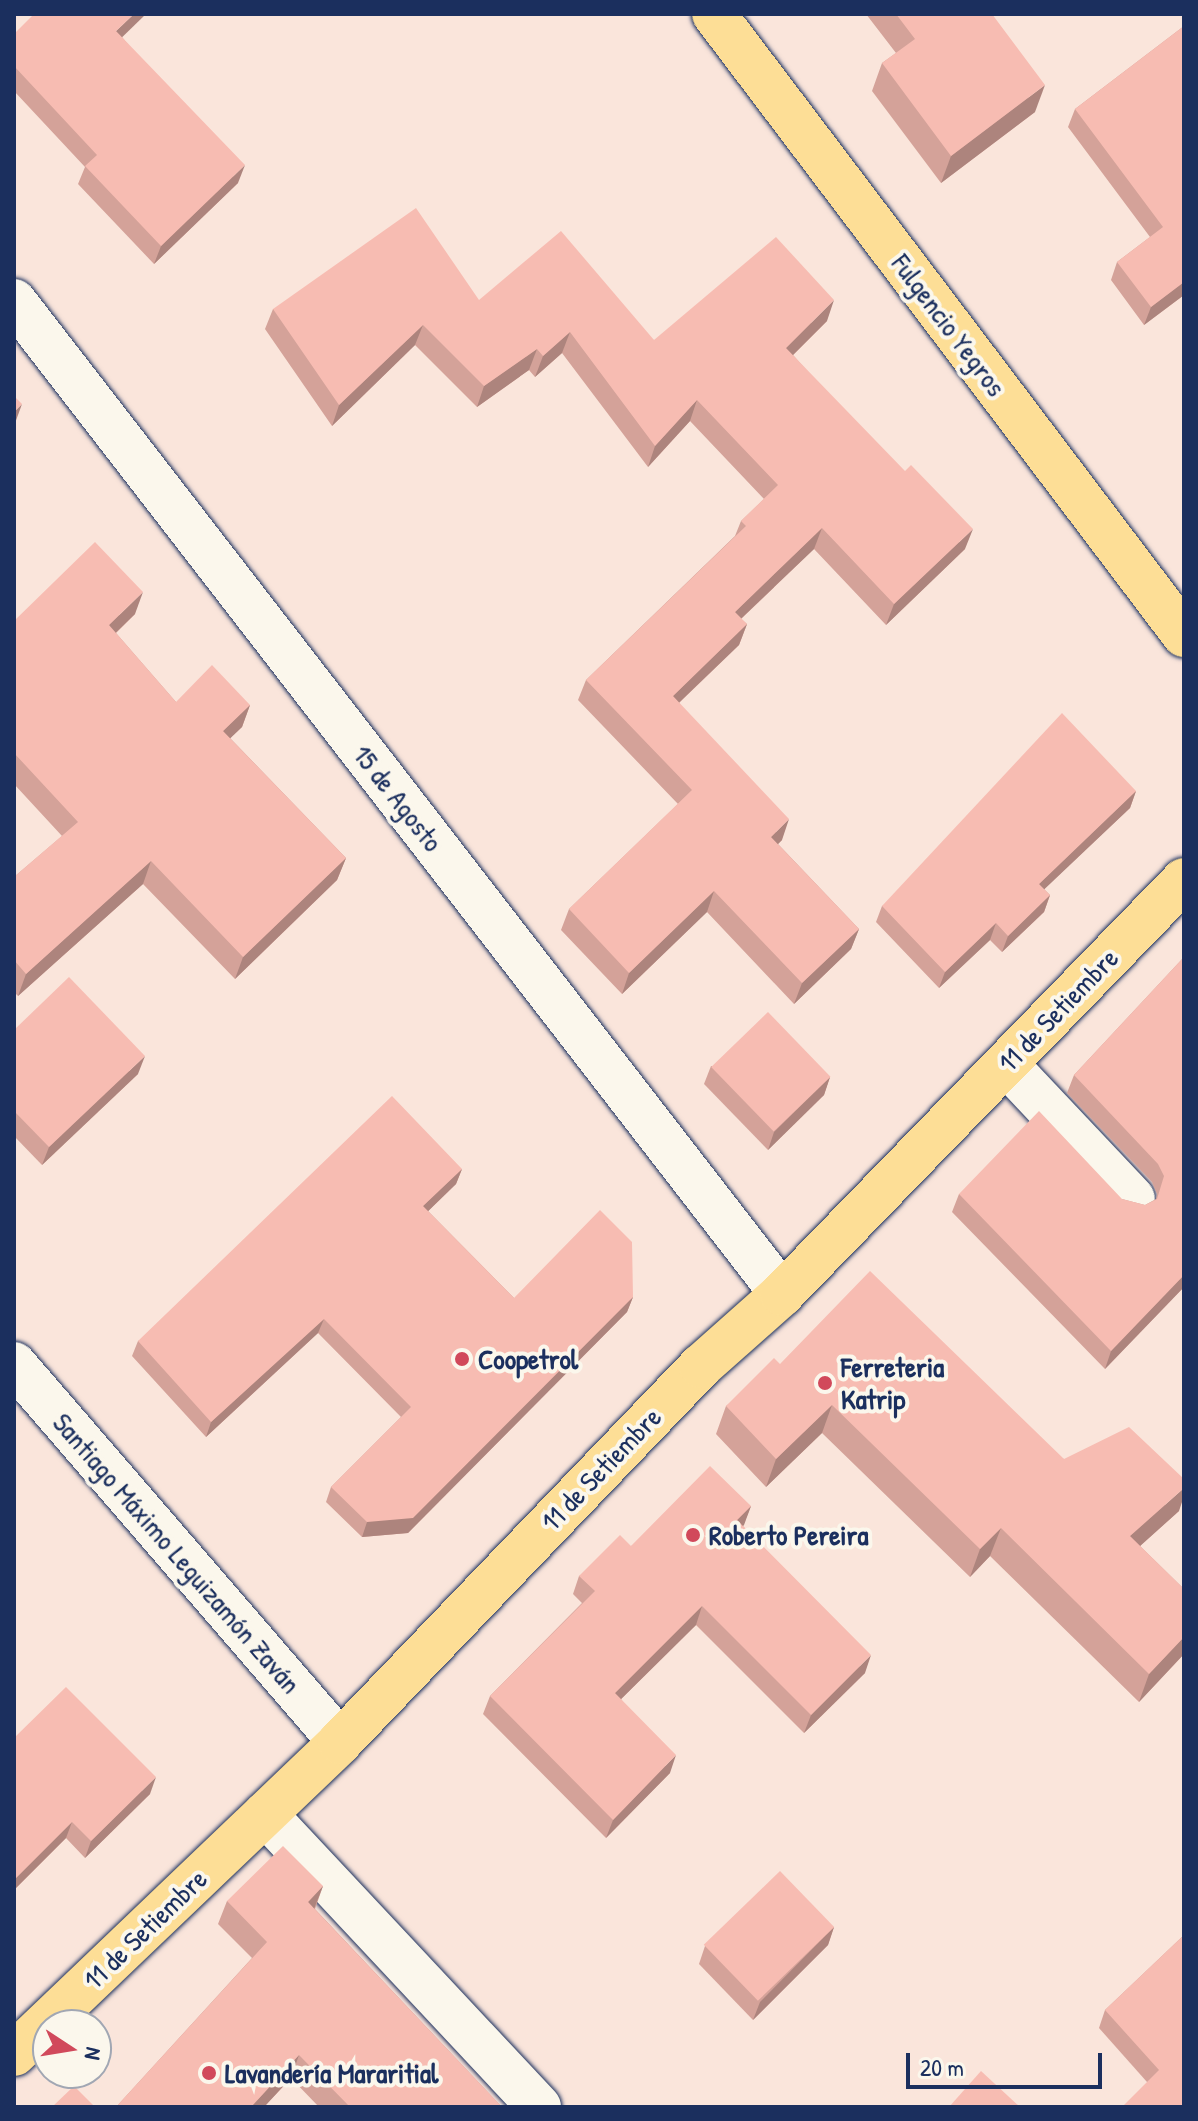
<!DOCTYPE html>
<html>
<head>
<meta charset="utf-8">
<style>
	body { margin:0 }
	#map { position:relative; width:1198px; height:2121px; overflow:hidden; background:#fae5db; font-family:"Patrick Hand",sans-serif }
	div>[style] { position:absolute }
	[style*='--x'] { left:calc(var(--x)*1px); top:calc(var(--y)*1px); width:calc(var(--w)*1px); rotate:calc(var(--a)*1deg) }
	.roads { filter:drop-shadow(0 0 2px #1b2f5e) drop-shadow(0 0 2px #1b2f5e) }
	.minor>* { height:44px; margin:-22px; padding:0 22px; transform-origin:22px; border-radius:22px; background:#fbf7ec }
	.major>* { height:44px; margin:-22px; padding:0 22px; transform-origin:22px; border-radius:22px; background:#fdde96 }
	.wall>* { inset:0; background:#d4a299 }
	.shaded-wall>* { inset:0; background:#ad847d }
	.building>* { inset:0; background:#f7bcb2; transform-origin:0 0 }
	.dots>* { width:22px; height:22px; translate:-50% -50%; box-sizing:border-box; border:4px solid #fbf7ec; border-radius:50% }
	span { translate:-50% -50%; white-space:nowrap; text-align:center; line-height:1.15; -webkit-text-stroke:8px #fbf7ec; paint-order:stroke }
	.street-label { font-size:28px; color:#1b2f5e }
	.poi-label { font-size:28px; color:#1b2f5e; font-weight:700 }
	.left { translate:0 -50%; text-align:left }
	.frame { position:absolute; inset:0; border:16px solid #1b2f5e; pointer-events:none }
	.north { position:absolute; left:32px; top:2009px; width:80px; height:80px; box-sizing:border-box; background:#fbf7ec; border:2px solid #a1a7b3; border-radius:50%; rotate:102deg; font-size:22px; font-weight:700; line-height:32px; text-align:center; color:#1b2f5e }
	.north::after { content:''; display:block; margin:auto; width:28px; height:36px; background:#d1495b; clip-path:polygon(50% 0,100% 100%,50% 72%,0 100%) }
	.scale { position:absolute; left:906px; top:2053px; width:196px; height:36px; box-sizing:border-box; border:4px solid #1b2f5e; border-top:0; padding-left:10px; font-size:24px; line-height:28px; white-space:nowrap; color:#1b2f5e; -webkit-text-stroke:6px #fbf7ec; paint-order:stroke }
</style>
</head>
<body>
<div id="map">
	<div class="roads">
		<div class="minor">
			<i style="--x:14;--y:301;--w:1255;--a:52.28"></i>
			<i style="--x:1006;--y:1064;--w:185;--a:46.7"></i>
			<i style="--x:14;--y:1364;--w:499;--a:49.2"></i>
			<i style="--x:265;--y:1814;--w:401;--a:46.9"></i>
		</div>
		<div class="major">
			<i style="--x:714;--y:14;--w:779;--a:52.88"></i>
			<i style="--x:14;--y:2054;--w:451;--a:-43.7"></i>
			<i style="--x:340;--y:1742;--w:521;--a:-46.17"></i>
			<i style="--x:701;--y:1366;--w:108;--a:-41.6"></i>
			<i style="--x:782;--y:1294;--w:577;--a:-45.84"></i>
		</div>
	</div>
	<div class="wall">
		<i style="clip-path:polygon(866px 14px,992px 14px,1035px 112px,941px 183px,872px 91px,882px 63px,896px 53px)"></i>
		<i style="clip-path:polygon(1184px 26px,1184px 295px,1144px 325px,1111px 280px,1117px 262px,1150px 237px,1068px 127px,1075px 109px)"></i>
		<i style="clip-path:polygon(14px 34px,122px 37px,238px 183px,154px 264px,78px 184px,85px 167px,14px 91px)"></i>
		<i style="clip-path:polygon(479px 300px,654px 340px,827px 321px,793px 355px,965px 549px,886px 625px,814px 549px,741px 619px,747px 624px,739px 645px,679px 703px,782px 840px,778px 844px,859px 929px,851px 949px,794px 1004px,707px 912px,622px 994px,561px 930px,569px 909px,678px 804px,578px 700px,586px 680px,735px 536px,741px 521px,764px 499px,690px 421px,648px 467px,562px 353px,535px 377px,529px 370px,477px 407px,415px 345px,332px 426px,265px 329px,273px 309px)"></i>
		<i style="clip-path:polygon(135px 614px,116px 633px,176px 702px,250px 705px,242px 727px,230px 738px,346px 858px,337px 880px,235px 979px,143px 884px,18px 996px,14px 992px,14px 877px,62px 836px,14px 784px,14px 621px)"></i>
		<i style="clip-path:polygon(1136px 791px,1130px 808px,1044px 889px,1050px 895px,1044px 912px,1002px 952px,990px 940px,939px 988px,876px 922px,882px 906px)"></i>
		<i style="clip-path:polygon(1184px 957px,1184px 1287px,1105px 1369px,952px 1212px,959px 1194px,1122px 1199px,1145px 1205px,1156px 1199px,1157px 1194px,1152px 1182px,1067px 1093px,1074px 1075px)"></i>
		<i style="clip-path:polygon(14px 1030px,138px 1074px,42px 1165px,14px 1136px)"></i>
		<i style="clip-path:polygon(711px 1066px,830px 1077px,824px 1095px,768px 1150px,704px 1084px)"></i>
		<i style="clip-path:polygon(462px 1169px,456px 1184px,428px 1211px,514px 1298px,633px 1297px,627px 1312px,408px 1533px,362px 1537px,326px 1502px,331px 1487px,401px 1417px,318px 1333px,206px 1437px,132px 1356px,138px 1341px)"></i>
		<i style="clip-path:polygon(780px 1364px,1064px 1459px,1179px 1511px,1140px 1546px,1184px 1589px,1184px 1654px,1139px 1702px,990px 1556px,970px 1577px,822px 1433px,766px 1487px,716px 1434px,726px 1406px)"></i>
		<i style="clip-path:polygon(751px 1506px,743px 1526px,865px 1673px,804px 1733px,696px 1625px,621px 1699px,670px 1773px,606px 1838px,483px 1714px,490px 1696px,582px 1603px,573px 1594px,579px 1576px,631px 1546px)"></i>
		<i style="clip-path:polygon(14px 1738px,150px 1794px,85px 1858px,66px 1838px,14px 1890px)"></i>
		<i style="clip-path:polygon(323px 1886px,315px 1909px,502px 2107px,319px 2107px,291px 2078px,264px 2107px,116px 2107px,252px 1958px,218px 1924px,227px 1901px)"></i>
		<i style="clip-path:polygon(834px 1927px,828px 1945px,753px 2020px,699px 1964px,705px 1946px)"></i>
		<i style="clip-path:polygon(1184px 1935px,1184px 2107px,1147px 2082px,1099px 2028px,1105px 2010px)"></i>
	</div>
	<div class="shaded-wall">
		<i style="clip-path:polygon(134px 14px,146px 14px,110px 49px,116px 31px)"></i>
		<i style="clip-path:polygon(1045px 85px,1035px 112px,941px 183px,951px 156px)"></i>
		<i style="clip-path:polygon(245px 165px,238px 183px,154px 264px,161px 246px)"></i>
		<i style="clip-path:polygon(1184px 282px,1184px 295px,1144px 325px,1151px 307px)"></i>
		<i style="clip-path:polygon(834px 300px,827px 321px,779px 369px,786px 348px)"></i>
		<i style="clip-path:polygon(423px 325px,415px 345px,332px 426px,339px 405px)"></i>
		<i style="clip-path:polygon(570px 332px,562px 353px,535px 377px,543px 356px)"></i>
		<i style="clip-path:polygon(537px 349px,529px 370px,477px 407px,484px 386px)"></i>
		<i style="clip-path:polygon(697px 400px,690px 421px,648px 467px,655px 446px)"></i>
		<i style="clip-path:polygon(22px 404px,14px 426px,14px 412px)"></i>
		<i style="clip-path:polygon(822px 528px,814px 549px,727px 632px,735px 612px)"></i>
		<i style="clip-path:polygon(973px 529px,965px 549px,886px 625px,894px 604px)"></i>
		<i style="clip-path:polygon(143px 592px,135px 614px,101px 647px,109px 625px)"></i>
		<i style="clip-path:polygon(747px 624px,739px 645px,665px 716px,673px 696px)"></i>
		<i style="clip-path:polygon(250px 705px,242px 727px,215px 753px,223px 731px)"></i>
		<i style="clip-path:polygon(1136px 791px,1130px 808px,1033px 900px,1039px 884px)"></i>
		<i style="clip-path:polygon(789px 819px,782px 840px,764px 858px,771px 837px)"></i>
		<i style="clip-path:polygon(346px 858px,337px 880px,235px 979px,243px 957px)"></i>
		<i style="clip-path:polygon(151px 861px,143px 884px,18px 996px,26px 974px)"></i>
		<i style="clip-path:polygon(714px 891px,707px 912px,622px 994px,629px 973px)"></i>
		<i style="clip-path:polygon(1050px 895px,1044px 912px,1002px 952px,1008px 936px)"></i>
		<i style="clip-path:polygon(996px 923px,990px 940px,939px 988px,945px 972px)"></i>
		<i style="clip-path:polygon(859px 929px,851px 949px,794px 1004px,802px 983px)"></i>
		<i style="clip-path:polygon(145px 1056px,138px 1074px,42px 1165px,49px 1147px)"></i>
		<i style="clip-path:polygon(830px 1077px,824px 1095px,768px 1150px,774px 1132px)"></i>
		<i style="clip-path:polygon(462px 1169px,456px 1184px,418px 1221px,423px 1206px)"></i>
		<i style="clip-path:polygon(1184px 1275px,1184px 1287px,1105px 1369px,1111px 1351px)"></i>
		<i style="clip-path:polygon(633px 1297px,627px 1312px,408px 1533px,362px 1537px,367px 1522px)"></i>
		<i style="clip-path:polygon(324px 1319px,318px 1333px,206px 1437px,211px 1422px)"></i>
		<i style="clip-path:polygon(832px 1405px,822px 1433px,766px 1487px,776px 1459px)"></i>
		<i style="clip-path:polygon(1184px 1488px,1184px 1496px,1179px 1511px,1120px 1564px,1130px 1536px)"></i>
		<i style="clip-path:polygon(751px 1506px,744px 1525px,731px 1538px,737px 1520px)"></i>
		<i style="clip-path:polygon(1001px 1528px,990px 1556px,970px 1577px,980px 1549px)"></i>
		<i style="clip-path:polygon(702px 1606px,696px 1625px,609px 1711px,615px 1693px)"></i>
		<i style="clip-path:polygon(1184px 1637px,1184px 1654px,1139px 1702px,1149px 1674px)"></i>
		<i style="clip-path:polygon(871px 1655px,865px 1673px,804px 1733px,811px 1715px)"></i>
		<i style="clip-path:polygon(676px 1755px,670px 1773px,606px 1838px,613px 1820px)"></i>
		<i style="clip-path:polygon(156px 1777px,150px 1794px,85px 1858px,91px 1841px)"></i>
		<i style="clip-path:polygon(72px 1822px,66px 1838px,14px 1890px,14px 1880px)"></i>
		<i style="clip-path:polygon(323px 1886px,314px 1909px,308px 1902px)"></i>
		<i style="clip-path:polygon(834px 1927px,828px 1945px,753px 2020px,760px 2002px)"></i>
		<i style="clip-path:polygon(299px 2055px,291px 2078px,264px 2107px,251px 2107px)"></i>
	</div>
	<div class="building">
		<i style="clip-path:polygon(34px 14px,134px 14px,116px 31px,245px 165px,161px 246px,85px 166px,97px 155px,14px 66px,14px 34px)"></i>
		<i style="clip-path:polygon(896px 14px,992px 14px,1045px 85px,951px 156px,882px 63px,915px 39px)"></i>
		<i style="clip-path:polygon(1184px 26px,1184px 282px,1151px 307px,1117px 262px,1163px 227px,1075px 109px)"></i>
		<i style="clip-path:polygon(416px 208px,479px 300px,561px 231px,654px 340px,776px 237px,834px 300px,786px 348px,905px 471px,911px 465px,973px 529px,894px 604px,822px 528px,735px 612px,747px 624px,673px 696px,789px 819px,771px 837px,859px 929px,802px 983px,714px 891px,629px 973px,569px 909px,692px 790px,586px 680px,746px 526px,741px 521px,778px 485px,697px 400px,655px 446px,570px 332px,543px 356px,537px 349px,484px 386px,423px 325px,339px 405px,273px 309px)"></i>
		<i style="clip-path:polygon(14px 396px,22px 404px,14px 412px)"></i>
		<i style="clip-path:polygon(95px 542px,143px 592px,109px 625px,176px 702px,212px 665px,250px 705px,223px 731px,346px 858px,243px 957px,151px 861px,26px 974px,14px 960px,14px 877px,78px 822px,14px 753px,14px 621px)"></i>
		<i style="clip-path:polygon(1062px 713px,1136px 791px,1039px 884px,1050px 895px,1008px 936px,996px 923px,945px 972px,882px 906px)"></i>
		<i style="clip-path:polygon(1184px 957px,1184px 1275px,1111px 1351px,959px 1194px,1039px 1111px,1122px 1199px,1145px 1205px,1157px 1199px,1164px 1176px,1158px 1164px,1074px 1075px)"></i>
		<i style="clip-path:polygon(69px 977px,145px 1056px,49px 1147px,14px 1111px,14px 1030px)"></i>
		<i style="left:768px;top:1012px;width:90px;height:79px;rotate:46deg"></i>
		<i style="clip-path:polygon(392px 1096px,462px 1169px,423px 1206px,514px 1298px,600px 1210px,632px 1242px,633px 1297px,413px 1518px,367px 1522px,331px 1487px,411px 1407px,324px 1319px,211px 1422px,138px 1341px)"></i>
		<i style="clip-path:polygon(870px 1271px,1064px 1459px,1129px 1427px,1184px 1479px,1184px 1488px,1130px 1536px,1184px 1589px,1184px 1637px,1149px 1674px,1001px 1528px,980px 1549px,832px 1405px,776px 1459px,726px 1406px,774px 1358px,780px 1364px)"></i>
		<i style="clip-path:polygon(710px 1466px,751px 1506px,737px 1520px,871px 1655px,811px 1715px,702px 1606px,615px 1693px,676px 1755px,613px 1820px,490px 1696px,595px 1591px,579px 1576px,620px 1535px,631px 1546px)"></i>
		<i style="clip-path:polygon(66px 1687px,156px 1777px,91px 1841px,72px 1822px,14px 1880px,14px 1738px)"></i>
		<i style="clip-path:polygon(283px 1846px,323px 1886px,308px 1902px,502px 2107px,350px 2107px,299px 2055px,251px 2107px,116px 2107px,267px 1942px,227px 1901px)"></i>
		<i style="left:780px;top:1871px;width:78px;height:106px;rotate:46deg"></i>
		<i style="clip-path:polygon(1184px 1935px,1184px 2107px,1122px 2107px,1159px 2070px,1105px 2010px)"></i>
		<i style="clip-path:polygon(981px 2071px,1020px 2107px,949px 2107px)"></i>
		<i style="clip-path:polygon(74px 2086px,95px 2107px,52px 2107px)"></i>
	</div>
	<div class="dots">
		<i style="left:462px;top:1359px;background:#d1495b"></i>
		<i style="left:825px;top:1383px;background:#d1495b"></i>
		<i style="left:693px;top:1535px;background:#d1495b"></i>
		<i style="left:209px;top:2073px;background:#d1495b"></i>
	</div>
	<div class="street-label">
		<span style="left:949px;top:325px;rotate:53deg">Fulgencio Yegros</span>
		<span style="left:398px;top:798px;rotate:52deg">15 de Agosto</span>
		<span style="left:1058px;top:1010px;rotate:-46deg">11 de Setiembre</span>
		<span style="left:601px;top:1469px;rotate:-46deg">11 de Setiembre</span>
		<span style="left:177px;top:1553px;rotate:49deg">Santiago Máximo Leguizamón Zaván</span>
		<span style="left:145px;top:1929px;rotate:-44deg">11 de Setiembre</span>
	</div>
	<div class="poi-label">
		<span class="left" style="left:478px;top:1359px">Coopetrol</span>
		<span class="left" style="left:841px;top:1383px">Ferreteria<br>Katrip</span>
		<span class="left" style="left:709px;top:1535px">Roberto Pereira</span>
		<span class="left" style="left:225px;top:2073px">Lavandería Mararitial</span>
	</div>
	<div class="frame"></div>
	<div class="north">N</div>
	<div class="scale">20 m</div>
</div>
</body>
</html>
